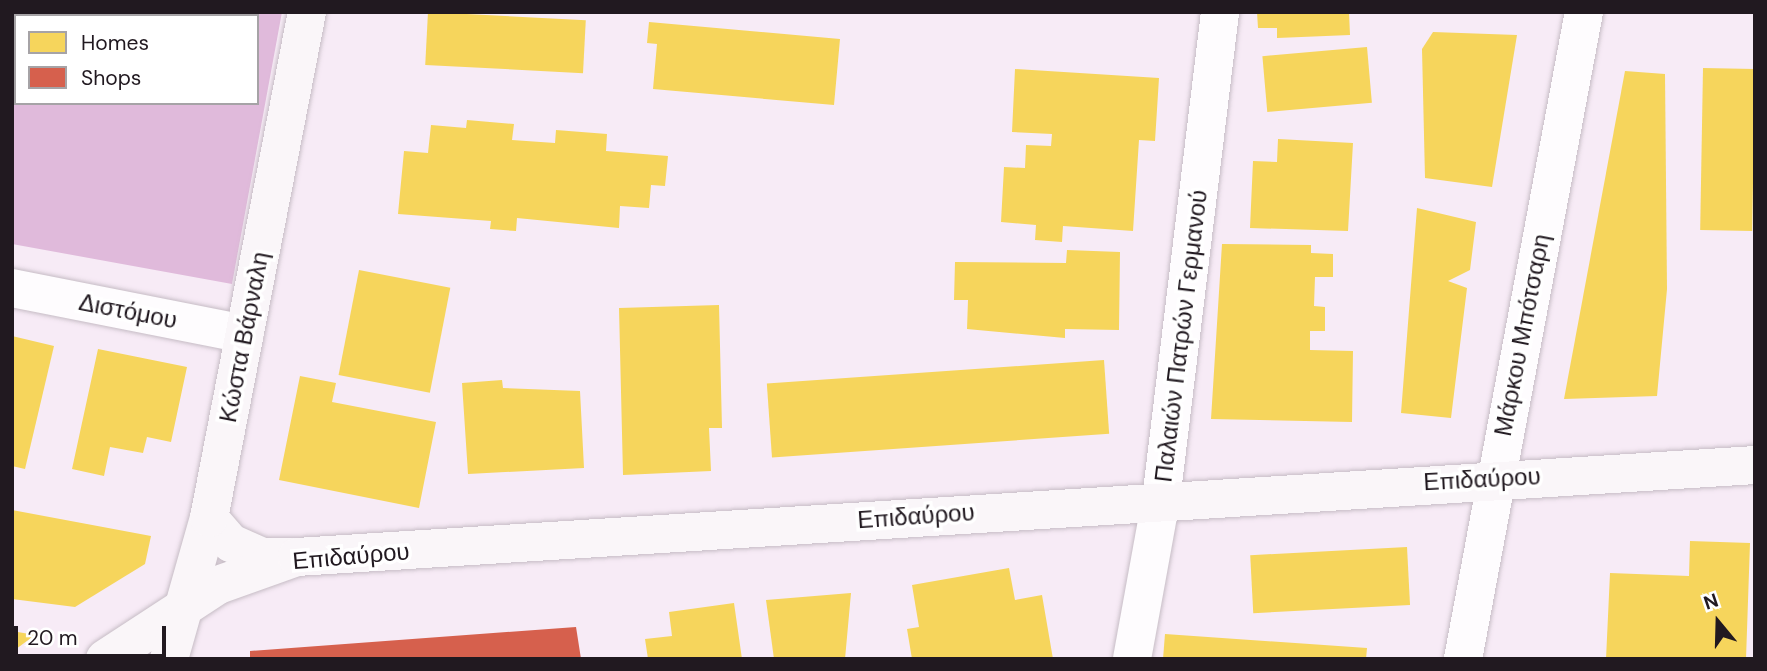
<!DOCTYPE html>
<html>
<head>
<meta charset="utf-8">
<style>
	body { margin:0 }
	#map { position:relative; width:1767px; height:671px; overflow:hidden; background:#f7ebf6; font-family:"DM Sans",sans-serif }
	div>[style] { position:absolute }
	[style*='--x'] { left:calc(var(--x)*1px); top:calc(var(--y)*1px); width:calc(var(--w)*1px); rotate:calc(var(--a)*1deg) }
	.forest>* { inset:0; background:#e0badb }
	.homes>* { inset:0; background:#f6d55c; transform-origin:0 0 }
	.shops>* { inset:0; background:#d6604d }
	.roads { filter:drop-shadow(0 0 2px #c6bcc5) drop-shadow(0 0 2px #c6bcc5) }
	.street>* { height:38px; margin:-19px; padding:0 19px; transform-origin:19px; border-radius:19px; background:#fefcfe }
	.secondary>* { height:38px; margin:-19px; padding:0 19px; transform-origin:19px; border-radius:19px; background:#faf6f9 }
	span { translate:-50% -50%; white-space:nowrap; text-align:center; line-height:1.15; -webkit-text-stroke:7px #fff; paint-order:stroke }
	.street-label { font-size:24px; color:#211920 }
	.frame { position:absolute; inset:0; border:14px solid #211920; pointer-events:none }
	.legend { position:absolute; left:14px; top:14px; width:245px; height:91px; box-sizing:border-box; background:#fff; border:2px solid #a6a3a6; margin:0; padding:9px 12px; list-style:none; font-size:21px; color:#211920 }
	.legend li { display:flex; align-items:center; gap:14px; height:35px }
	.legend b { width:35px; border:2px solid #a6a3a6 }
	.north { position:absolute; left:1683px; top:587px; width:70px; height:70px; -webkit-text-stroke:5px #fff; paint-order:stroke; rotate:341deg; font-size:19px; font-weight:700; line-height:28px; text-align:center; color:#211920 }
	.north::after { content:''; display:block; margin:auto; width:24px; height:32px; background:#211920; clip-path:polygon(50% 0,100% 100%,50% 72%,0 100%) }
	.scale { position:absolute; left:14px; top:626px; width:152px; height:32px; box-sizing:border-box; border:4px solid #211920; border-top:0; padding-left:9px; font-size:21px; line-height:24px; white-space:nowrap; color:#211920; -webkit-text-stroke:5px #fff; paint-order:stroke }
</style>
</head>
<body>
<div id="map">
	<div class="forest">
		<i style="clip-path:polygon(evenodd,12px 12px,282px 12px,232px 284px,12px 244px,12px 12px,16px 16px,257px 16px,257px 103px,16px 103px,16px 16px)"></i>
	</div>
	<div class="homes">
		<i style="left:428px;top:12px;width:158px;height:53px;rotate:3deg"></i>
		<i style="clip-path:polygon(1257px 12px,1349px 12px,1350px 35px,1277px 38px,1277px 28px,1258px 28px)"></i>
		<i style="clip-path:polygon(649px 22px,840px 39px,834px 105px,653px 89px,657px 44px,647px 43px)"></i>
		<i style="clip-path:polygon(1433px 32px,1517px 35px,1492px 187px,1425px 178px,1422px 49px)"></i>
		<i style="left:1367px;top:47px;width:56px;height:105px;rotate:85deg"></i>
		<i style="left:1703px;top:68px;width:52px;height:162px;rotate:1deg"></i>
		<i style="clip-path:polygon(1015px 69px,1159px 78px,1155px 141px,1139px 140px,1133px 231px,1063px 226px,1062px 242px,1035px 240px,1036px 225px,1001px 222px,1004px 167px,1025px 168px,1026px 145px,1051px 146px,1052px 134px,1012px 132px)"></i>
		<i style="clip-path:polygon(1625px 71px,1665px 74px,1667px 289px,1657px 396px,1564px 399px)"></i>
		<i style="clip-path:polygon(467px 120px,514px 124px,512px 140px,555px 143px,556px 130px,607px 134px,606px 151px,668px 156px,665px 186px,651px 185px,649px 208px,620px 206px,619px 228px,517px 218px,516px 231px,490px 229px,491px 221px,398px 214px,404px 151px,428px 153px,431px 125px,466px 128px)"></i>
		<i style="clip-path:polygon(1278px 139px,1353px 143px,1348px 231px,1250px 228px,1253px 161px,1277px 162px)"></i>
		<i style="clip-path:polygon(1417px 208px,1476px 222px,1470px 270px,1448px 281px,1467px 288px,1451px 418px,1401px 413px)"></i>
		<i style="clip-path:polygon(1222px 244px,1311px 245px,1311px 253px,1333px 254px,1333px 277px,1315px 277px,1314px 306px,1325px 307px,1325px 331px,1310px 331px,1310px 350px,1353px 351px,1352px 422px,1211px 419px)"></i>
		<i style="clip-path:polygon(1067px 250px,1120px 252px,1119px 330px,1065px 329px,1065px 338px,967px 329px,968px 300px,954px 300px,955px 262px,1066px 263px)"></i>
		<i style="left:359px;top:270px;width:93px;height:107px;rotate:11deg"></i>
		<i style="clip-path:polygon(719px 305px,722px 428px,709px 428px,711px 471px,623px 475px,619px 308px)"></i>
		<i style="clip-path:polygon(12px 336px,54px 346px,25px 469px,12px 466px)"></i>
		<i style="clip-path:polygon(98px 349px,187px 367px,171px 442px,147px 437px,143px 453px,110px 447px,104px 476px,72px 469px)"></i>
		<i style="left:1104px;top:360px;width:74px;height:338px;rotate:86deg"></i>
		<i style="clip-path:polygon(300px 376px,336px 383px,332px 402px,436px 422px,419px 508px,279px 480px)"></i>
		<i style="clip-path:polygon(502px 380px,503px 388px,580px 391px,584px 468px,468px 474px,462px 383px)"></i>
		<i style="clip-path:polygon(12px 510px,151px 536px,145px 564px,75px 607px,12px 599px)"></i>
		<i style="clip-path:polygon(1690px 541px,1750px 543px,1746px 659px,1606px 659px,1610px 573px,1689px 576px)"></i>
		<i style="left:1407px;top:547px;width:58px;height:157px;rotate:87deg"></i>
		<i style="clip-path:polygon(1009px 568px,1015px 600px,1042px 595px,1053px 659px,912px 659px,907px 629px,919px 627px,912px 585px)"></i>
		<i style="clip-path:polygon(851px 593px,845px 659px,774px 659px,766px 600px)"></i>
		<i style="clip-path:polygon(734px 603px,742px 659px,648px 659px,645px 639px,672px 636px,669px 612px)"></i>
		<i style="clip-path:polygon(12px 631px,35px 635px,12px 652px)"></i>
		<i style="clip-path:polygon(1165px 634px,1367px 648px,1366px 659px,1163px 659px)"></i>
	</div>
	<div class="shops">
		<i style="clip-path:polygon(576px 627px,581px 659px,250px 659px,250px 651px)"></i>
	</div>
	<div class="roads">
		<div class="street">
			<i style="--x:12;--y:288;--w:237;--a:11.2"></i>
			<i style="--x:1132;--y:659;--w:162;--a:-79.7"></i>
			<i style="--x:1161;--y:500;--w:492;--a:-83.1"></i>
			<i style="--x:1463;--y:659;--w:658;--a:-79.41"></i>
		</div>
		<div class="secondary">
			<i style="--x:209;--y:518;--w:33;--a:49"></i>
			<i style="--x:231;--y:543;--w:34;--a:24"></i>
			<i style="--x:262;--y:557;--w:29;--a:0"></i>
			<i style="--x:105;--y:659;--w:135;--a:-33.2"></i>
			<i style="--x:218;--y:585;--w:84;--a:-19.5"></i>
			<i style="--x:297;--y:557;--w:1461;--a:-3.61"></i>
			<i style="--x:169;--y:659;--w:147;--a:-74.2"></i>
			<i style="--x:209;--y:518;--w:515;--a:-79.04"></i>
		</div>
	</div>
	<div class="street-label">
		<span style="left:128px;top:311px;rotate:11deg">Διστόμου</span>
		<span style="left:1522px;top:335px;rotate:-79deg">Μάρκου Μπότσαρη</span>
		<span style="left:1181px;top:336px;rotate:-83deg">Παλαιών Πατρών Γερμανού</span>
		<span style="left:244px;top:337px;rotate:-79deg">Κώστα Βάρναλη</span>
		<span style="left:1482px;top:479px;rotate:-3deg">Επιδαύρου</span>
		<span style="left:916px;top:516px;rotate:-4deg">Επιδαύρου</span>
		<span style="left:351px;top:556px;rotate:-5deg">Επιδαύρου</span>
	</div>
	<div class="frame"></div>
	<ul class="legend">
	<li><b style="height:19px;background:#f6d55c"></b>Homes</li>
	<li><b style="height:19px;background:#d6604d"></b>Shops</li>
	</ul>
	<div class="north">N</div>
	<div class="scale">20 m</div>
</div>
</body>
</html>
